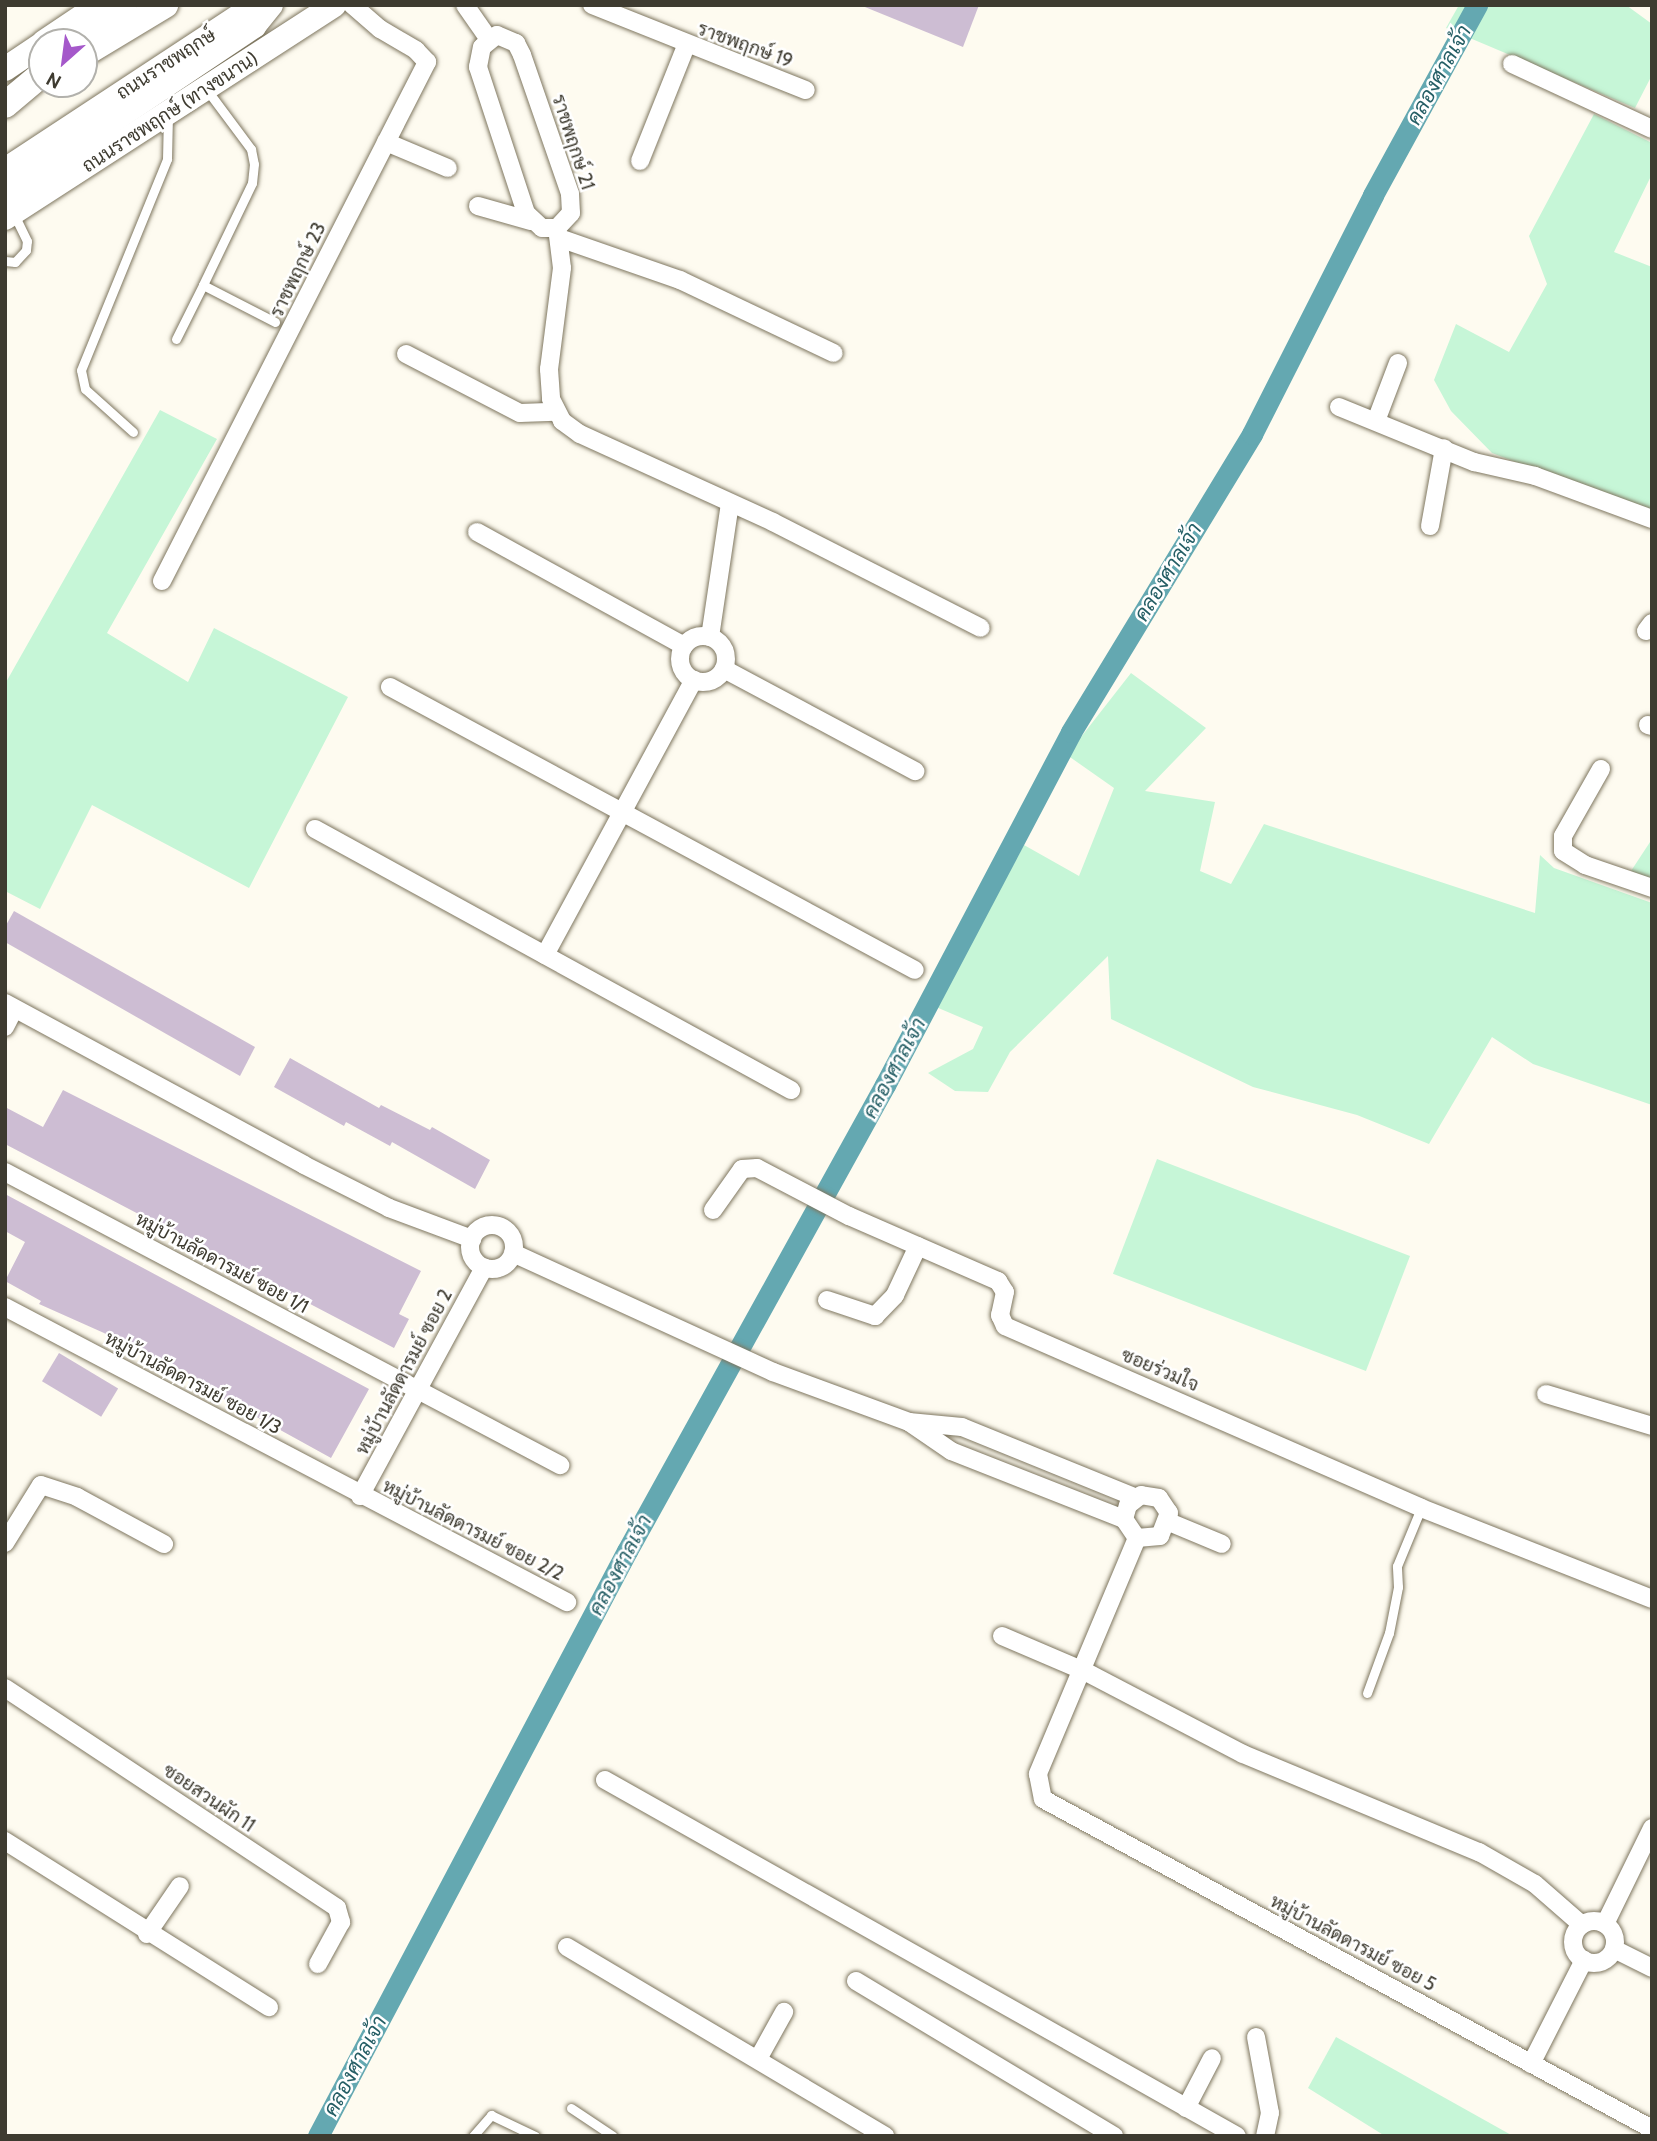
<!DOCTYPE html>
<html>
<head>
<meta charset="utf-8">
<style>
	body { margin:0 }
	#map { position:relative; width:1657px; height:2141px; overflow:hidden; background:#fefbf0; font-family:Cabin,Sarabun,sans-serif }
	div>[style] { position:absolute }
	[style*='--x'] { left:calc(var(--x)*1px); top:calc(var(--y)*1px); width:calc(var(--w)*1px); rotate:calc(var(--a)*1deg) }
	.green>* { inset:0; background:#c6f6d7; transform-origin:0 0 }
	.canal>* { height:21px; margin:-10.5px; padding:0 10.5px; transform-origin:10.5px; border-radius:10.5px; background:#64a8b1 }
	.building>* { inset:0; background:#cdbdd3; transform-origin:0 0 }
	.roads { filter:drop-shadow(0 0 2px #7e765f) drop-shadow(0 0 2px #7e765f) }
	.service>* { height:9px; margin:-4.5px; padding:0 4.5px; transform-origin:4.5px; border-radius:4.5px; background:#fff }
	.minor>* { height:18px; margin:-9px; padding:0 9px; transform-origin:9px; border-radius:9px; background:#fff }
	.minor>.ring { margin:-9px; padding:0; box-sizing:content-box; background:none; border:18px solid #fff; border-radius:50% }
	.secondary>* { height:24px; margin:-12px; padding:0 12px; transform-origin:12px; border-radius:12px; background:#fff }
	.primary>* { height:26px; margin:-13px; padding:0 13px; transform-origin:13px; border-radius:13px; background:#fff }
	span { translate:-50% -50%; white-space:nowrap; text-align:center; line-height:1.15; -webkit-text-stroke:5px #fff; paint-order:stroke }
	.street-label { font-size:19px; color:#3e3b30 }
	.water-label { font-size:21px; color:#255e65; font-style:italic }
	.frame { position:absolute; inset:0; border:7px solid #3e3b30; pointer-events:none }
	.north { position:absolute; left:28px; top:28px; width:70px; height:70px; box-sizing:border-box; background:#fff; border:2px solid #b2b1ac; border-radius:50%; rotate:208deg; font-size:19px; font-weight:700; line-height:28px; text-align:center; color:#3e3b30 }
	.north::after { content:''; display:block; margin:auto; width:24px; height:32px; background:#a558ca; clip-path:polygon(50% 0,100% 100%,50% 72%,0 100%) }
</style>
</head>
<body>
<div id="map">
	<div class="green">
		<i style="clip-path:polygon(1459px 5px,1626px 5px,1652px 24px,1652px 75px,1635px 108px,1446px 28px)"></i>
		<i style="clip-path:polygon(1594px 114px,1652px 143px,1652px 174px,1614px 252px,1652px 267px,1652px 514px,1492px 453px,1451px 411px,1434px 380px,1456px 324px,1509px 352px,1547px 284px,1529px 236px)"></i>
		<i style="clip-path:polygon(160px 410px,217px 439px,107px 633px,188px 682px,214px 628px,348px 697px,249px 888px,92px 805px,40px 909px,5px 891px,5px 684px)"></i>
		<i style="clip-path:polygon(1131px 673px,1206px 728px,1145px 791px,1215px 802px,1200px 871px,1231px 884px,1264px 824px,1535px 913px,1540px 855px,1554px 868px,1652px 903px,1652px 1105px,1533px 1064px,1492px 1037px,1429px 1144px,1357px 1115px,1253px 1087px,1111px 1019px,1108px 956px,1010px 1052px,988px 1092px,955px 1091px,928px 1073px,973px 1049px,983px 1027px,936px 1007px,1024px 845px,1079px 876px,1114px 788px,1067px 755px)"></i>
		<i style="clip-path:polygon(1652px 839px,1652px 879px,1631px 871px)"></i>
		<i style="left:1157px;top:1159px;width:271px;height:123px;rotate:21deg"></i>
		<i style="clip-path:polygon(1336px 2037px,1513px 2136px,1385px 2136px,1308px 2088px)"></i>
	</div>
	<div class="canal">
		<i style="--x:318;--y:2136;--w:662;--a:-62.16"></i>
		<i style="--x:627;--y:1551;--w:533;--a:-61.03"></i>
		<i style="--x:885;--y:1085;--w:399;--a:-62.2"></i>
		<i style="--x:1071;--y:732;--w:349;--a:-58.7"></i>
		<i style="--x:1252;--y:434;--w:268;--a:-63.1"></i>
		<i style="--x:1373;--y:195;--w:217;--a:-61.3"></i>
	</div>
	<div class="building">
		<i style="clip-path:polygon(860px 5px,979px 5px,963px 47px)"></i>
		<i style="clip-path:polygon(14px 911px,255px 1047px,240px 1076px,5px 942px,5px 927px)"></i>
		<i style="clip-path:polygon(290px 1058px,379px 1108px,381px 1105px,430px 1130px,432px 1127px,490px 1160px,475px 1189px,392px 1142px,390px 1146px,346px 1122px,344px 1126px,274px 1087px)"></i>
		<i style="clip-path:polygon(63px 1090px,421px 1271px,399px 1314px,409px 1319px,394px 1348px,5px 1144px,5px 1107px,43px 1127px)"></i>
		<i style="clip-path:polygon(5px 1194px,369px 1389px,331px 1458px,104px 1333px,39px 1304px,41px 1301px,5px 1281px,25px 1242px,5px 1231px)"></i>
		<i style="left:59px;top:1353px;width:69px;height:33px;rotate:31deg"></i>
	</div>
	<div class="roads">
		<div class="service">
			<i style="--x:207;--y:90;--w:74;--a:53.3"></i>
			<i style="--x:251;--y:149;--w:15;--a:79"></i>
			<i style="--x:254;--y:164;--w:19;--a:96"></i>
			<i style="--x:252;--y:183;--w:113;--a:115.7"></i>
			<i style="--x:203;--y:285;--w:81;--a:27.2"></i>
			<i style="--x:5;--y:261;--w:10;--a:6"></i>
			<i style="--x:15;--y:262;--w:16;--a:-47"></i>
			<i style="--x:26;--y:250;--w:9;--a:-84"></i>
			<i style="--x:27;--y:241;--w:30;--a:-116"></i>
			<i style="--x:176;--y:339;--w:60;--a:-63.4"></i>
			<i style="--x:133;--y:432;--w:64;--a:-138.1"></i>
			<i style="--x:85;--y:389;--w:19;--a:-102"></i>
			<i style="--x:81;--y:370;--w:228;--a:-67.8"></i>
			<i style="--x:167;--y:159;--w:43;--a:-88.7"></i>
			<i style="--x:1367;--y:1693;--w:64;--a:-69.9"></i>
			<i style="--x:1389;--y:1633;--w:47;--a:-78.9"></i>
			<i style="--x:1398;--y:1587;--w:21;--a:-93"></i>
			<i style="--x:1397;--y:1566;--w:63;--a:-67.5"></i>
			<i style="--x:571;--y:2108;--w:50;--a:33.7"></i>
			<i style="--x:473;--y:2136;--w:28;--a:-49"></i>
			<i style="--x:491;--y:2115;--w:49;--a:25.5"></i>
		</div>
		<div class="minor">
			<i style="--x:465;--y:5;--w:40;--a:55.1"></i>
			<i style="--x:592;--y:5;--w:230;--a:21.7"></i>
			<i style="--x:497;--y:35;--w:21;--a:23"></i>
			<i style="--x:516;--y:43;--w:13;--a:63"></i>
			<i style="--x:522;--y:55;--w:147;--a:70.9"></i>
			<i style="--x:570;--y:194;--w:19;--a:87"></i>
			<i style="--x:571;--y:213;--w:21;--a:133"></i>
			<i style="--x:557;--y:228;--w:15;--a:180"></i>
			<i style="--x:542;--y:228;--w:22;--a:-137"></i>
			<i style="--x:526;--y:213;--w:154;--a:-108.2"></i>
			<i style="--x:478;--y:67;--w:20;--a:-79"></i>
			<i style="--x:482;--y:47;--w:19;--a:-39"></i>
			<i style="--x:1512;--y:64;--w:154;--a:24.9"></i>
			<i style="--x:386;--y:142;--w:67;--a:22.8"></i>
			<i style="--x:640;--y:161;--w:124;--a:-68.2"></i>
			<i style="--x:478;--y:206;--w:55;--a:15.8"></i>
			<i style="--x:557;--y:228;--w:40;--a:82.9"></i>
			<i style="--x:562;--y:268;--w:102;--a:97.3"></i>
			<i style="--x:549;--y:369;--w:30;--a:86"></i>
			<i style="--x:551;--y:399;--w:25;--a:63"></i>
			<i style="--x:562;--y:421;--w:22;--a:36"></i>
			<i style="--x:580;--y:434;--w:212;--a:24.5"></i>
			<i style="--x:773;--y:522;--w:233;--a:27"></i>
			<i style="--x:562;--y:239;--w:125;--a:19.2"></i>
			<i style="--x:680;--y:280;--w:170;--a:25.4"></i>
			<i style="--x:406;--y:354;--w:128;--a:27.4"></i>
			<i style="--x:520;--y:413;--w:35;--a:-2"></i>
			<i style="--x:1339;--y:407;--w:146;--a:22.2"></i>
			<i style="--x:1474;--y:462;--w:63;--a:12.9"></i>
			<i style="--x:1535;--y:476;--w:125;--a:20.2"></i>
			<i style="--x:1376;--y:421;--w:62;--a:-69.2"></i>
			<i style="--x:1430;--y:526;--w:79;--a:-79.8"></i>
			<i style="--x:477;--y:532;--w:236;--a:28.8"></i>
			<i style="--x:162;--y:581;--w:583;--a:-62.95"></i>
			<i style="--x:427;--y:62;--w:16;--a:-133"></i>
			<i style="--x:416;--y:50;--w:42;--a:-149.7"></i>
			<i style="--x:380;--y:29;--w:37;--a:-139"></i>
			<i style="--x:1646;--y:631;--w:10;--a:-53"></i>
			<i class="ring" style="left:680px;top:636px;width:28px;height:28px"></i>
			<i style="--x:710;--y:637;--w:135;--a:-81.5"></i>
			<i style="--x:724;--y:669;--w:217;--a:28.1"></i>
			<i style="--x:390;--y:687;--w:596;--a:28.33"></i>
			<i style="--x:1648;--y:725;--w:4;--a:14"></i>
			<i style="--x:1601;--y:769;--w:77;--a:119.6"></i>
			<i style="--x:1563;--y:836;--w:15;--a:90"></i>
			<i style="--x:1563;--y:851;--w:26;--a:32"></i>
			<i style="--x:1585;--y:865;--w:71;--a:18.9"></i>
			<i style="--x:315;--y:829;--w:543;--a:28.74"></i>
			<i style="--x:545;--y:955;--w:313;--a:-61.6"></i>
			<i style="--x:5;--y:1003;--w:340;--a:28.4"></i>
			<i style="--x:304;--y:1165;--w:95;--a:26.8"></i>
			<i style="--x:389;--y:1208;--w:89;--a:20.5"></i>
			<i style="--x:5;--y:1027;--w:20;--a:-63"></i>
			<i style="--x:5;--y:1172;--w:628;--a:27.83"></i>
			<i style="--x:713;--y:1210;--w:50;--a:-54.7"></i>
			<i style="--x:742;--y:1169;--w:15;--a:-4"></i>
			<i style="--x:757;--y:1168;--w:104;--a:27.6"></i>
			<i style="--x:849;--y:1216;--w:163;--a:23.6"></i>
			<i style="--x:998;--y:1281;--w:13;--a:58"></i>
			<i style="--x:1005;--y:1292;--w:24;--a:102"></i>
			<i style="--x:1000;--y:1315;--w:12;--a:66"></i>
			<i style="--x:1005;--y:1326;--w:454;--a:23.6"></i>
			<i style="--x:1421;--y:1508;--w:248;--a:21.5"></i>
			<i class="ring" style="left:470px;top:1225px;width:26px;height:26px"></i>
			<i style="--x:513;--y:1253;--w:286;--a:24.6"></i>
			<i style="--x:773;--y:1372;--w:145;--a:20.2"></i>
			<i style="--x:909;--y:1422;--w:53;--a:5.4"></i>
			<i style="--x:962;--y:1427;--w:186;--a:22.1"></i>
			<i style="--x:827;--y:1300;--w:51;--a:18.4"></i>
			<i style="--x:875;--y:1316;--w:29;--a:-46"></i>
			<i style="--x:895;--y:1295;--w:54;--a:-64.9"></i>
			<i style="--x:5;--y:1307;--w:635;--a:27.7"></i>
			<i style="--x:1546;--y:1394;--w:111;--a:16.8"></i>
			<i style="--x:909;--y:1422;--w:51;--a:34.6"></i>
			<i style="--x:951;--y:1451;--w:186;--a:21.5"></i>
			<i style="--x:1124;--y:1519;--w:23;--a:56"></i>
			<i style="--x:1137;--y:1538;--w:23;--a:-5"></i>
			<i style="--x:1160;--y:1536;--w:25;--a:-69"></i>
			<i style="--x:1169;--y:1513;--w:18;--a:-124"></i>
			<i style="--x:1159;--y:1498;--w:18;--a:-171"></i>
			<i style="--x:1141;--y:1495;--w:16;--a:142"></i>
			<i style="--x:1128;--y:1505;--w:15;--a:106"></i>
			<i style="--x:360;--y:1496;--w:260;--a:-61.5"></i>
			<i style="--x:1169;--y:1522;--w:57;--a:22.5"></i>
			<i style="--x:1137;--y:1538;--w:256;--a:112.8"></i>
			<i style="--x:1038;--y:1774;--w:25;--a:79"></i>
			<i style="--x:1043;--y:1799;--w:693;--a:28.45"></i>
			<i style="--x:5;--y:1543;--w:68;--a:-58.2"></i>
			<i style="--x:41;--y:1485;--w:38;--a:18"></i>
			<i style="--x:77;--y:1497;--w:99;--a:28.4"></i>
			<i style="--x:1002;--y:1636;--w:89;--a:23.1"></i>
			<i style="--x:1084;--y:1671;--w:179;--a:27.6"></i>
			<i style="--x:1243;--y:1754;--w:256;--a:22.6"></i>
			<i style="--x:1479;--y:1852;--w:64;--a:29.7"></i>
			<i style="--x:1535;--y:1884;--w:62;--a:41.1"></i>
			<i style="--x:5;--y:1688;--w:398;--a:33.5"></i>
			<i style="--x:337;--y:1908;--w:15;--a:74"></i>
			<i style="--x:341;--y:1922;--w:48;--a:118.7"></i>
			<i style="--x:605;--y:1780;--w:725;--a:29.39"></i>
			<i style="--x:5;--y:1841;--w:312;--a:32.2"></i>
			<i class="ring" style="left:1573px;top:1921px;width:24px;height:24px"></i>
			<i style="--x:1605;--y:1924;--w:107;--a:-63.9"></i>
			<i style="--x:147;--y:1934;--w:58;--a:-55.5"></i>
			<i style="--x:567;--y:1947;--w:370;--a:30.7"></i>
			<i style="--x:1614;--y:1949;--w:42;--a:26.6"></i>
			<i style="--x:856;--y:1981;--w:301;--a:31"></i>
			<i style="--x:1256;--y:2037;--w:77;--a:79.6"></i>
			<i style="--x:1270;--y:2113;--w:24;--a:102"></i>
			<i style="--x:758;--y:2059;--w:54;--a:-61"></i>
			<i style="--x:1531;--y:2064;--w:117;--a:-63"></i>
			<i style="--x:1186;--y:2108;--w:56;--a:-62.5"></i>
		</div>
		<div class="secondary">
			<i style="--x:44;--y:42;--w:66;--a:-33.9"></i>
			<i style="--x:5;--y:69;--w:45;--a:-34"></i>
			<i style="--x:5;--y:193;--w:300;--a:-33.8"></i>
			<i style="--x:254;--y:26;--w:27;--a:-51"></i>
			<i style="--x:5;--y:218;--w:392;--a:-32.9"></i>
		</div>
		<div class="primary">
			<i style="--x:80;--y:41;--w:57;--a:-39.3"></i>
			<i style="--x:84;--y:54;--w:95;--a:-31.2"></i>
			<i style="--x:5;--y:105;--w:48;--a:-40"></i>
			<i style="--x:5;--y:171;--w:303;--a:-33.3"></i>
		</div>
	</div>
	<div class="street-label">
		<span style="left:745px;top:45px;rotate:20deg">ราชพฤกษ์ 19</span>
		<span style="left:166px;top:64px;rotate:-33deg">ถนนราชพฤกษ์</span>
		<span style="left:170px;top:112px;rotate:-33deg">ถนนราชพฤกษ์ (ทางขนาน)</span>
		<span style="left:573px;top:142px;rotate:72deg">ราชพฤกษ์ 21</span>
		<span style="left:298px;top:270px;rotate:-64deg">ราชพฤกษ์ 23</span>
		<span style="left:222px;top:1263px;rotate:28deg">หมู่บ้านลัดดารมย์ ซอย 1/1</span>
		<span style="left:1160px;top:1370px;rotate:23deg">ซอยร่วมใจ</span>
		<span style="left:404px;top:1372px;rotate:-62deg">หมู่บ้านลัดดารมย์ ซอย 2</span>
		<span style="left:193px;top:1383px;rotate:28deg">หมู่บ้านลัดดารมย์ ซอย 1/3</span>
		<span style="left:473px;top:1530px;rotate:27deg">หมู่บ้านลัดดารมย์ ซอย 2/2</span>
		<span style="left:209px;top:1798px;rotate:34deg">ซอยสวนผัก 11</span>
		<span style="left:1353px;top:1943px;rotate:28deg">หมู่บ้านลัดดารมย์ ซอย 5</span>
	</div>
	<div class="water-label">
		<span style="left:1439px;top:75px;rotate:-61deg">คลองศาลเจ้า</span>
		<span style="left:1168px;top:572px;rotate:-59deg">คลองศาลเจ้า</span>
		<span style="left:894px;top:1068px;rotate:-62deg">คลองศาลเจ้า</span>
		<span style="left:620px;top:1565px;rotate:-62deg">คลองศาลเจ้า</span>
		<span style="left:355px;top:2066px;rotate:-62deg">คลองศาลเจ้า</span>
	</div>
	<div class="frame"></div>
	<div class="north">N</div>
</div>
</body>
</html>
